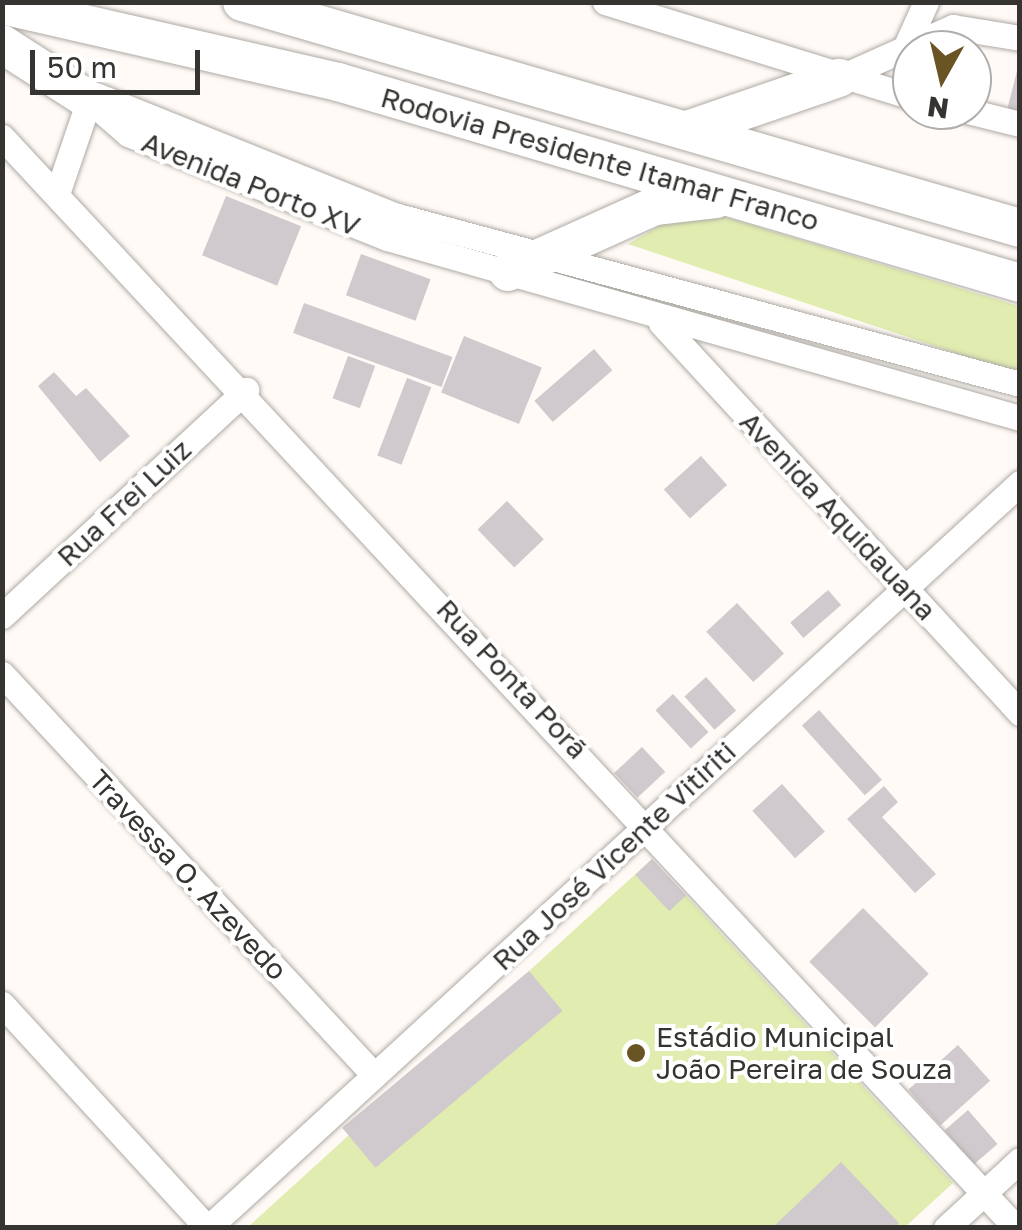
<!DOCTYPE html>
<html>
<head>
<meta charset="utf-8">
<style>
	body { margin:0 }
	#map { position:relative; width:1022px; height:1230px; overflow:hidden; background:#fffaf6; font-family:"Golos Text",sans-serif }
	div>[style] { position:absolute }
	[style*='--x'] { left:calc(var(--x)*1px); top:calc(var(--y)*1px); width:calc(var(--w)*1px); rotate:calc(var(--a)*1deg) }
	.green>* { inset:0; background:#e1ecb0 }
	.building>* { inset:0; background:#d0cace; transform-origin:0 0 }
	.roads { filter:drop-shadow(0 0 2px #aeaaa4) drop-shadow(0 0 2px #aeaaa4) }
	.minor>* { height:25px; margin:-12.5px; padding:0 12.5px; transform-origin:12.5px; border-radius:12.5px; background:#fff }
	.highway>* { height:38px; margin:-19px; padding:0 19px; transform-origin:19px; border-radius:19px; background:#fff }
	.dots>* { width:28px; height:28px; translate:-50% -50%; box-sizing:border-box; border:5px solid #fff; border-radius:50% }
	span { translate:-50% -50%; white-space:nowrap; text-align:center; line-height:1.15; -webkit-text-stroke:8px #fff; paint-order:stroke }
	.street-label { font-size:28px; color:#363431 }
	.poi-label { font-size:28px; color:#363431 }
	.left { translate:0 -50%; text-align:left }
	.frame { position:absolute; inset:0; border:5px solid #363431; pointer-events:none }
	.north { position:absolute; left:892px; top:30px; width:100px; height:100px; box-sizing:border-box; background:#fff; border:2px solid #afaead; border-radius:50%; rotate:188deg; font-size:28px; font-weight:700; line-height:40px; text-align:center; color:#363431 }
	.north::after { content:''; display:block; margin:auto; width:35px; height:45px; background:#6b5424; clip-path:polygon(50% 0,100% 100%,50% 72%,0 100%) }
	.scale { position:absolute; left:30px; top:50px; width:170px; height:45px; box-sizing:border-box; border:5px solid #363431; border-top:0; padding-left:12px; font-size:30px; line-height:35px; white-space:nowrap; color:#363431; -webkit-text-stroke:8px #fff; paint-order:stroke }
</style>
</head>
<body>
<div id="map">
	<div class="green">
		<i style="clip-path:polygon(692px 207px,1019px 306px,1019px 374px,628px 244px)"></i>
		<i style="clip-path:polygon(652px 859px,953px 1183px,905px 1227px,247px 1228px)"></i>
	</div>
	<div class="building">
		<i style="clip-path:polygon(1018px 67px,1020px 67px,1020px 118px,1006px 114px)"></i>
		<i style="left:226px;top:196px;width:81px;height:64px;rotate:22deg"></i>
		<i style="left:361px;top:254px;width:74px;height:44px;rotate:20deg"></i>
		<i style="left:304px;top:303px;width:158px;height:32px;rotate:20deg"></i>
		<i style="left:464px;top:336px;width:84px;height:61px;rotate:22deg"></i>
		<i style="left:594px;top:349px;width:28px;height:79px;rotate:49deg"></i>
		<i style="left:348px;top:356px;width:29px;height:45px;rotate:20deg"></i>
		<i style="clip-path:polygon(54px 372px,76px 396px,86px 388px,130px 436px,100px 462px,38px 386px)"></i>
		<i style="left:407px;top:378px;width:26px;height:83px;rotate:21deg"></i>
		<i style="left:701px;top:456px;width:39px;height:50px;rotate:48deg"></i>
		<i style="left:507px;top:501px;width:53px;height:41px;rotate:46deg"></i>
		<i style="left:828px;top:590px;width:20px;height:50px;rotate:49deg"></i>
		<i style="left:737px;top:603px;width:69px;height:42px;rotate:47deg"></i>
		<i style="left:706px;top:677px;width:45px;height:29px;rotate:48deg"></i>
		<i style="left:673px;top:694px;width:52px;height:24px;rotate:47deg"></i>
		<i style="left:819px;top:710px;width:94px;height:23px;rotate:48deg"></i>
		<i style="left:642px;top:747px;width:34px;height:38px;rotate:47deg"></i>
		<i style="left:782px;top:784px;width:64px;height:40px;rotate:48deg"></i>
		<i style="clip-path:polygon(884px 786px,898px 802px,882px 817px,936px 874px,915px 893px,847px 819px)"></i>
		<i style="left:652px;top:859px;width:50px;height:23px;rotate:47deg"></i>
		<i style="left:863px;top:908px;width:93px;height:76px;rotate:45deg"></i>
		<i style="left:529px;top:971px;width:52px;height:244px;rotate:50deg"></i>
		<i style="left:958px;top:1045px;width:48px;height:67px;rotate:48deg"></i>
		<i style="left:968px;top:1110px;width:45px;height:31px;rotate:49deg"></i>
		<i style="clip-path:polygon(841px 1162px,899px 1223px,894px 1228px,772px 1228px)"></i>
	</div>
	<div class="roads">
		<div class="minor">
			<i style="--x:605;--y:2;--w:321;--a:17.2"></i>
			<i style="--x:906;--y:46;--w:48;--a:-65.6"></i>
			<i style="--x:839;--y:78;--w:125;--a:-24.1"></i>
			<i style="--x:953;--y:27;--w:68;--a:9.3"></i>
			<i style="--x:96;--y:95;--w:321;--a:21.9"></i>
			<i style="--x:394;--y:215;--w:648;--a:15.11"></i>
			<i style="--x:89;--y:100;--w:52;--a:41.1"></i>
			<i style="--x:128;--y:134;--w:279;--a:21.9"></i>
			<i style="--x:387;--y:238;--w:658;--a:15.87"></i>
			<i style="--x:964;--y:110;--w:58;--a:14"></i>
			<i style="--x:2;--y:137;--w:1489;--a:47.09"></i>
			<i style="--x:57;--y:194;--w:99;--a:-71.2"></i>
			<i style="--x:661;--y:323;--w:530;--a:47.37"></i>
			<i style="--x:2;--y:616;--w:333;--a:-42.8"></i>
			<i style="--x:2;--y:674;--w:547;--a:47.15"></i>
			<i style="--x:2;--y:1004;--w:304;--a:47.5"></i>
			<i style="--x:208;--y:1228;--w:1102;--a:-42.54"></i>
			<i style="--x:946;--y:1228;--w:100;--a:-42.6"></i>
		</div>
		<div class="highway">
			<i style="--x:242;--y:2;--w:810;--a:16.2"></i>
			<i style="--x:2;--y:5;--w:345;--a:12.9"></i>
			<i style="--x:338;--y:82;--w:711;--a:16.42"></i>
			<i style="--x:2;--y:44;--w:103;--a:32.8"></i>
			<i style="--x:687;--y:130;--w:161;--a:-18.9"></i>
			<i style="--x:508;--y:272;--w:161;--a:-24.2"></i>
			<i style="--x:655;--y:206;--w:61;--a:-6.5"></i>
		</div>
	</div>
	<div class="dots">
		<i style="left:636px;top:1053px;background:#6b5424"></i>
	</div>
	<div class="street-label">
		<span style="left:600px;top:159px;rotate:16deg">Rodovia Presidente Itamar Franco</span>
		<span style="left:251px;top:184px;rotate:22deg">Avenida Porto XV</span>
		<span style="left:124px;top:503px;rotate:-43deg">Rua Frei Luiz</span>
		<span style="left:838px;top:516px;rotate:47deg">Avenida Aquidauana</span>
		<span style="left:512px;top:679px;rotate:47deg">Rua Ponta Porã</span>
		<span style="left:614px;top:856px;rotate:-43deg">Rua José Vicente Vitiriti</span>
		<span style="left:188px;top:875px;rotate:47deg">Travessa O. Azevedo</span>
	</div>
	<div class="poi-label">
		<span class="left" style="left:656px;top:1053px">Estádio Municipal<br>João Pereira de Souza</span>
	</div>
	<div class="frame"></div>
	<div class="north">N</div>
	<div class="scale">50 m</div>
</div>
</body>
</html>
